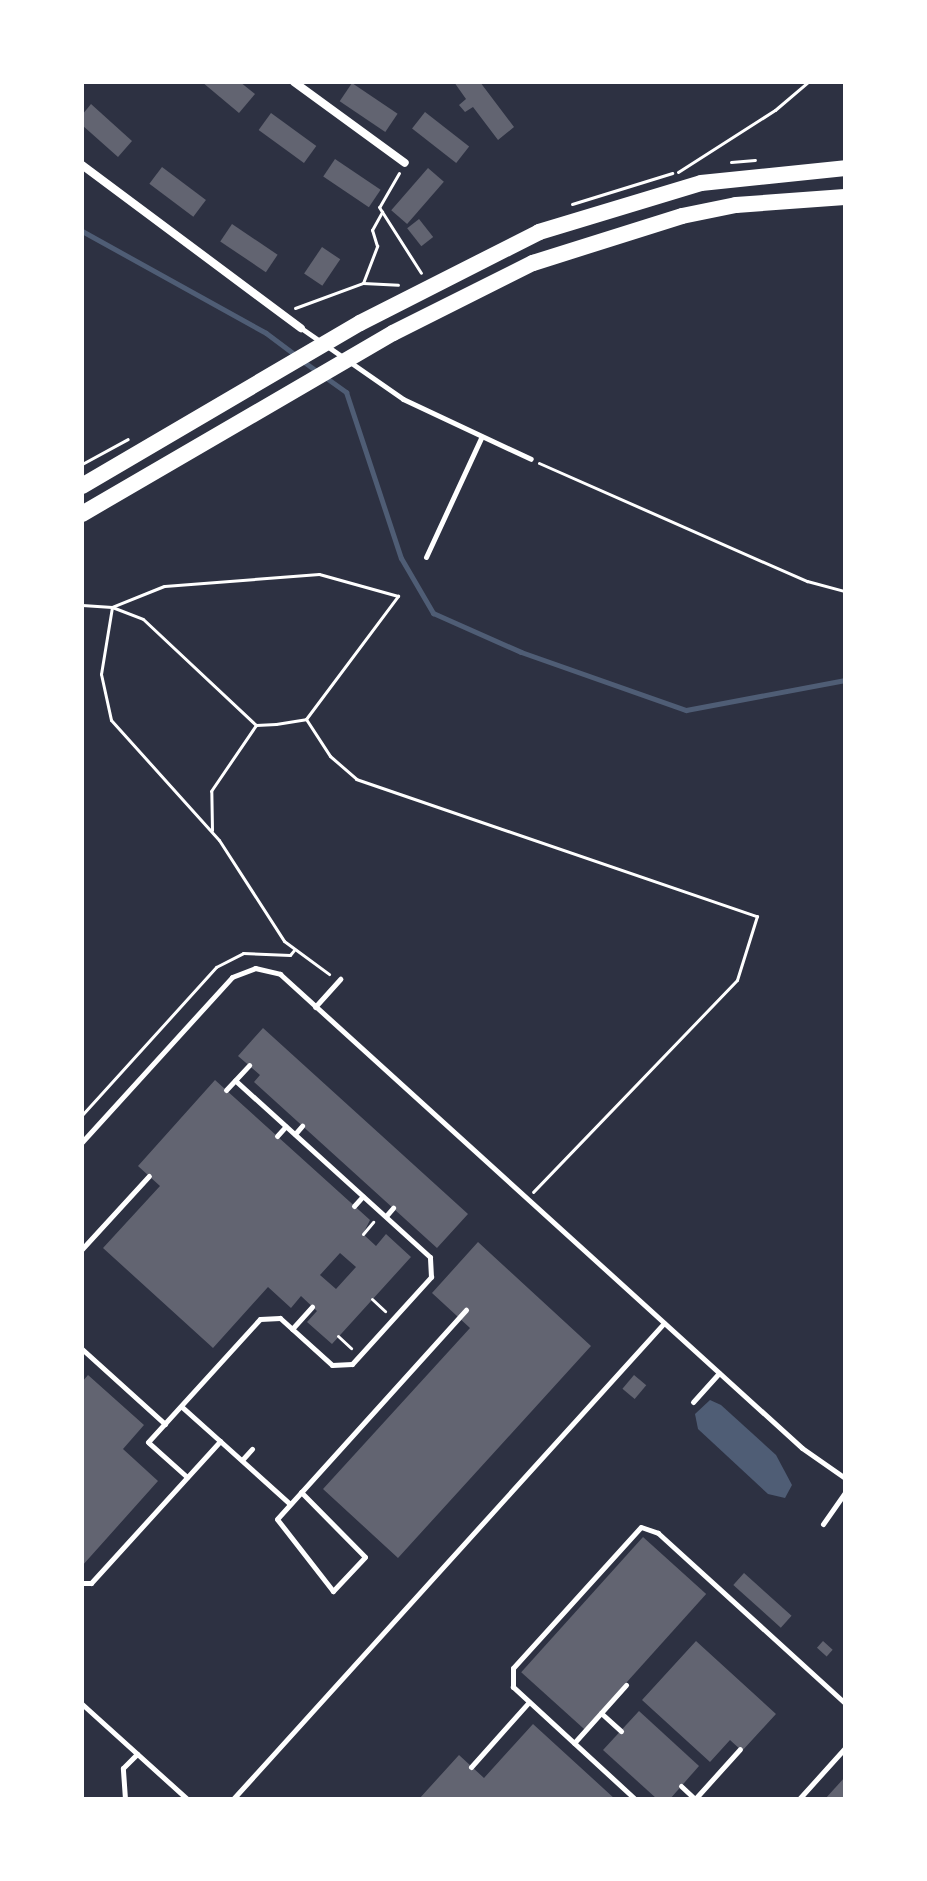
<!DOCTYPE html>
<html>
<head>
<meta charset="utf-8">
<style>
	body { margin:0 }
	#map { position:relative; width:927px; height:1881px; overflow:hidden; background:#2d3142; font-family:"Titillium Web",sans-serif }
	div>[style] { position:absolute }
	[style*='--x'] { left:calc(var(--x)*1px); top:calc(var(--y)*1px); width:calc(var(--w)*1px); rotate:calc(var(--a)*1deg) }
	.water>* { inset:0; background:#4f5d75 }
	.stream>* { height:5px; margin:-2.5px; padding:0 2.5px; transform-origin:2.5px; border-radius:2.5px; background:#4f5d75 }
	.building>* { inset:0; background:#626471; transform-origin:0 0 }
	.path>* { height:3px; margin:-1.5px; padding:0 1.5px; transform-origin:1.5px; border-radius:1.5px; background:#fff }
	.service>* { height:5px; margin:-2.5px; padding:0 2.5px; transform-origin:2.5px; border-radius:2.5px; background:#fff }
	.minor>* { height:8px; margin:-4px; padding:0 4px; transform-origin:4px; border-radius:4px; background:#fff }
	.trunk>* { height:16px; margin:-8px; padding:0 8px; transform-origin:8px; border-radius:8px; background:#fff }
	span { translate:-50% -50%; white-space:nowrap; text-align:center; line-height:1.15; -webkit-text-stroke:7px #fff; paint-order:stroke }
	.frame { position:absolute; inset:0; border:84px solid #fff; pointer-events:none }
</style>
</head>
<body>
<div id="map">
	<div class="water">
		<i style="clip-path:polygon(710px 1400px,721px 1405px,776px 1455px,792px 1485px,785px 1498px,768px 1494px,698px 1429px,695px 1414px)"></i>
	</div>
	<div class="stream">
		<i style="--x:82;--y:231;--w:210;--a:29"></i>
		<i style="--x:266;--y:333;--w:38;--a:37"></i>
		<i style="--x:304;--y:362;--w:52;--a:35.5"></i>
		<i style="--x:346;--y:392;--w:175;--a:71.7"></i>
		<i style="--x:401;--y:558;--w:64;--a:59.8"></i>
		<i style="--x:433;--y:613;--w:96;--a:23.9"></i>
		<i style="--x:521;--y:652;--w:175;--a:19.4"></i>
		<i style="--x:686;--y:710;--w:162;--a:-10.7"></i>
	</div>
	<div class="building">
		<i style="clip-path:polygon(202px 82px,240px 82px,255px 94px,239px 113px)"></i>
		<i style="clip-path:polygon(454px 82px,480px 82px,514px 127px,498px 140px,473px 107px,465px 112px,459px 105px,466px 99px)"></i>
		<i style="left:352px;top:83px;width:55px;height:22px;rotate:34deg"></i>
		<i style="clip-path:polygon(91px 104px,132px 141px,118px 157px,82px 125px,82px 115px)"></i>
		<i style="left:425px;top:112px;width:56px;height:21px;rotate:38deg"></i>
		<i style="left:271px;top:113px;width:56px;height:21px;rotate:36deg"></i>
		<i style="left:335px;top:159px;width:55px;height:21px;rotate:34deg"></i>
		<i style="left:162px;top:167px;width:55px;height:21px;rotate:37deg"></i>
		<i style="left:428px;top:168px;width:21px;height:56px;rotate:41deg"></i>
		<i style="left:419px;top:219px;width:23px;height:15px;rotate:52deg"></i>
		<i style="left:232px;top:224px;width:55px;height:21px;rotate:34deg"></i>
		<i style="left:322px;top:247px;width:22px;height:32px;rotate:34deg"></i>
		<i style="clip-path:polygon(263px 1028px,468px 1214px,437px 1248px,254px 1082px,260px 1075px,238px 1056px)"></i>
		<i style="clip-path:polygon(evenodd,215px 1080px,370px 1220px,363px 1234px,376px 1246px,386px 1234px,411px 1257px,332px 1344px,307px 1322px,317px 1311px,301px 1296px,291px 1308px,268px 1287px,213px 1348px,103px 1248px,160px 1186px,138px 1166px,215px 1080px,340px 1253px,356px 1267px,336px 1289px,320px 1275px,340px 1253px)"></i>
		<i style="clip-path:polygon(478px 1242px,591px 1346px,398px 1558px,323px 1489px,470px 1328px,432px 1293px)"></i>
		<i style="clip-path:polygon(88px 1375px,144px 1425px,123px 1449px,158px 1481px,82px 1566px,82px 1382px)"></i>
		<i style="left:634px;top:1375px;width:16px;height:18px;rotate:40deg"></i>
		<i style="left:643px;top:1537px;width:85px;height:182px;rotate:42deg"></i>
		<i style="left:744px;top:1573px;width:64px;height:16px;rotate:42deg"></i>
		<i style="clip-path:polygon(696px 1641px,776px 1714px,742px 1751px,730px 1740px,710px 1762px,642px 1700px)"></i>
		<i style="left:823px;top:1641px;width:13px;height:9px;rotate:42deg"></i>
		<i style="clip-path:polygon(639px 1711px,699px 1766px,670px 1799px,657px 1799px,603px 1750px)"></i>
		<i style="clip-path:polygon(533px 1724px,615px 1799px,419px 1799px,459px 1755px,484px 1778px)"></i>
		<i style="clip-path:polygon(845px 1777px,845px 1799px,825px 1799px)"></i>
	</div>
	<div class="path">
		<i style="--x:731;--y:162;--w:24;--a:-5"></i>
		<i style="--x:678;--y:172;--w:115;--a:-32.6"></i>
		<i style="--x:775;--y:110;--w:43;--a:-40.3"></i>
		<i style="--x:399;--y:173;--w:39;--a:120"></i>
		<i style="--x:379;--y:207;--w:78;--a:57.5"></i>
		<i style="--x:572;--y:204;--w:105;--a:-17.2"></i>
		<i style="--x:363;--y:283;--w:40;--a:-69"></i>
		<i style="--x:377;--y:246;--w:17;--a:-107"></i>
		<i style="--x:372;--y:230;--w:21;--a:-61"></i>
		<i style="--x:295;--y:308;--w:72;--a:-20.2"></i>
		<i style="--x:363;--y:283;--w:35;--a:3"></i>
		<i style="--x:539;--y:463;--w:293;--a:23.8"></i>
		<i style="--x:807;--y:581;--w:39;--a:15"></i>
		<i style="--x:82;--y:464;--w:52;--a:-28.5"></i>
		<i style="--x:82;--y:605;--w:30;--a:4"></i>
		<i style="--x:112;--y:607;--w:33;--a:21"></i>
		<i style="--x:143;--y:619;--w:155;--a:43.2"></i>
		<i style="--x:256;--y:725;--w:20;--a:-3"></i>
		<i style="--x:276;--y:724;--w:30;--a:-9"></i>
		<i style="--x:306;--y:719;--w:154;--a:-53.2"></i>
		<i style="--x:398;--y:596;--w:82;--a:-164.4"></i>
		<i style="--x:319;--y:574;--w:155;--a:175.6"></i>
		<i style="--x:164;--y:586;--w:56;--a:158"></i>
		<i style="--x:112;--y:607;--w:68;--a:99.3"></i>
		<i style="--x:101;--y:674;--w:47;--a:77.7"></i>
		<i style="--x:111;--y:720;--w:161;--a:48"></i>
		<i style="--x:219;--y:840;--w:120;--a:57.2"></i>
		<i style="--x:284;--y:941;--w:56;--a:36.3"></i>
		<i style="--x:306;--y:719;--w:44;--a:57"></i>
		<i style="--x:330;--y:756;--w:35;--a:41"></i>
		<i style="--x:356;--y:779;--w:424;--a:18.9"></i>
		<i style="--x:757;--y:916;--w:67;--a:107.4"></i>
		<i style="--x:737;--y:980;--w:294;--a:133.9"></i>
		<i style="--x:212;--y:830;--w:39;--a:-91"></i>
		<i style="--x:211;--y:791;--w:80;--a:-55.7"></i>
		<i style="--x:82;--y:1115;--w:200;--a:-47.8"></i>
		<i style="--x:216;--y:967;--w:30;--a:-27"></i>
		<i style="--x:243;--y:953;--w:47;--a:2.4"></i>
		<i style="--x:290;--y:955;--w:6;--a:-51"></i>
		<i style="--x:363;--y:1234;--w:16;--a:-50"></i>
		<i style="--x:372;--y:1299;--w:18;--a:43"></i>
		<i style="--x:338;--y:1336;--w:18;--a:43"></i>
	</div>
	<div class="service">
		<i style="--x:301;--y:328;--w:124;--a:34.8"></i>
		<i style="--x:403;--y:399;--w:141;--a:25.1"></i>
		<i style="--x:426;--y:557;--w:131;--a:-65.2"></i>
		<i style="--x:315;--y:1007;--w:38;--a:-48"></i>
		<i style="--x:226;--y:1090;--w:34;--a:-47"></i>
		<i style="--x:295;--y:1134;--w:11;--a:-49"></i>
		<i style="--x:277;--y:1136;--w:13;--a:-48"></i>
		<i style="--x:82;--y:1142;--w:223;--a:-47.7"></i>
		<i style="--x:232;--y:977;--w:25;--a:-21"></i>
		<i style="--x:255;--y:968;--w:26;--a:13"></i>
		<i style="--x:280;--y:974;--w:705;--a:42.24"></i>
		<i style="--x:802;--y:1448;--w:52;--a:34.9"></i>
		<i style="--x:354;--y:1206;--w:13;--a:-48"></i>
		<i style="--x:386;--y:1216;--w:11;--a:-49"></i>
		<i style="--x:82;--y:1249;--w:99;--a:-47.5"></i>
		<i style="--x:292;--y:1329;--w:30;--a:-48"></i>
		<i style="--x:82;--y:1349;--w:112;--a:42.1"></i>
		<i style="--x:693;--y:1402;--w:39;--a:-48"></i>
		<i style="--x:220;--y:1441;--w:94;--a:42"></i>
		<i style="--x:242;--y:1460;--w:15;--a:-48"></i>
		<i style="--x:187;--y:1477;--w:52;--a:-138.1"></i>
		<i style="--x:148;--y:1442;--w:166;--a:-47.7"></i>
		<i style="--x:260;--y:1319;--w:20;--a:-3"></i>
		<i style="--x:280;--y:1318;--w:70;--a:42.1"></i>
		<i style="--x:332;--y:1365;--w:20;--a:-3"></i>
		<i style="--x:352;--y:1364;--w:118;--a:-47.8"></i>
		<i style="--x:431;--y:1277;--w:20;--a:-93"></i>
		<i style="--x:430;--y:1257;--w:263;--a:-137.8"></i>
		<i style="--x:301;--y:1492;--w:91;--a:45.4"></i>
		<i style="--x:365;--y:1557;--w:47;--a:133.3"></i>
		<i style="--x:333;--y:1591;--w:91;--a:-127.9"></i>
		<i style="--x:277;--y:1519;--w:282;--a:-47.9"></i>
		<i style="--x:823;--y:1524;--w:39;--a:-55"></i>
		<i style="--x:82;--y:1583;--w:9;--a:0"></i>
		<i style="--x:91;--y:1583;--w:192;--a:-47.7"></i>
		<i style="--x:220;--y:1441;--w:52;--a:-138.1"></i>
		<i style="--x:82;--y:1704;--w:142;--a:42.1"></i>
		<i style="--x:601;--y:1713;--w:27;--a:42"></i>
		<i style="--x:574;--y:1743;--w:78;--a:-48.1"></i>
		<i style="--x:471;--y:1767;--w:87;--a:-48.3"></i>
		<i style="--x:681;--y:1786;--w:19;--a:43"></i>
		<i style="--x:125;--y:1799;--w:31;--a:-94"></i>
		<i style="--x:123;--y:1768;--w:20;--a:-45"></i>
		<i style="--x:233;--y:1799;--w:642;--a:-47.84"></i>
		<i style="--x:635;--y:1799;--w:166;--a:-137.4"></i>
		<i style="--x:513;--y:1687;--w:19;--a:-90"></i>
		<i style="--x:513;--y:1668;--w:190;--a:-47.8"></i>
		<i style="--x:641;--y:1527;--w:18;--a:19"></i>
		<i style="--x:658;--y:1533;--w:253;--a:42.3"></i>
		<i style="--x:695;--y:1799;--w:67;--a:-48"></i>
		<i style="--x:799;--y:1799;--w:69;--a:-48"></i>
	</div>
	<div class="minor">
		<i style="--x:294;--y:82;--w:137;--a:36.1"></i>
		<i style="--x:82;--y:165;--w:273;--a:36.7"></i>
	</div>
	<div class="trunk">
		<i style="--x:82;--y:486;--w:322;--a:-30.4"></i>
		<i style="--x:360;--y:323;--w:201;--a:-26.9"></i>
		<i style="--x:539;--y:232;--w:169;--a:-16.8"></i>
		<i style="--x:701;--y:183;--w:145;--a:-5.9"></i>
		<i style="--x:82;--y:514;--w:360;--a:-30.2"></i>
		<i style="--x:393;--y:333;--w:157;--a:-26.6"></i>
		<i style="--x:533;--y:263;--w:156;--a:-17.5"></i>
		<i style="--x:682;--y:216;--w:55;--a:-11.5"></i>
		<i style="--x:736;--y:205;--w:109;--a:-4.2"></i>
	</div>
	<div class="frame"></div>
</div>
</body>
</html>
